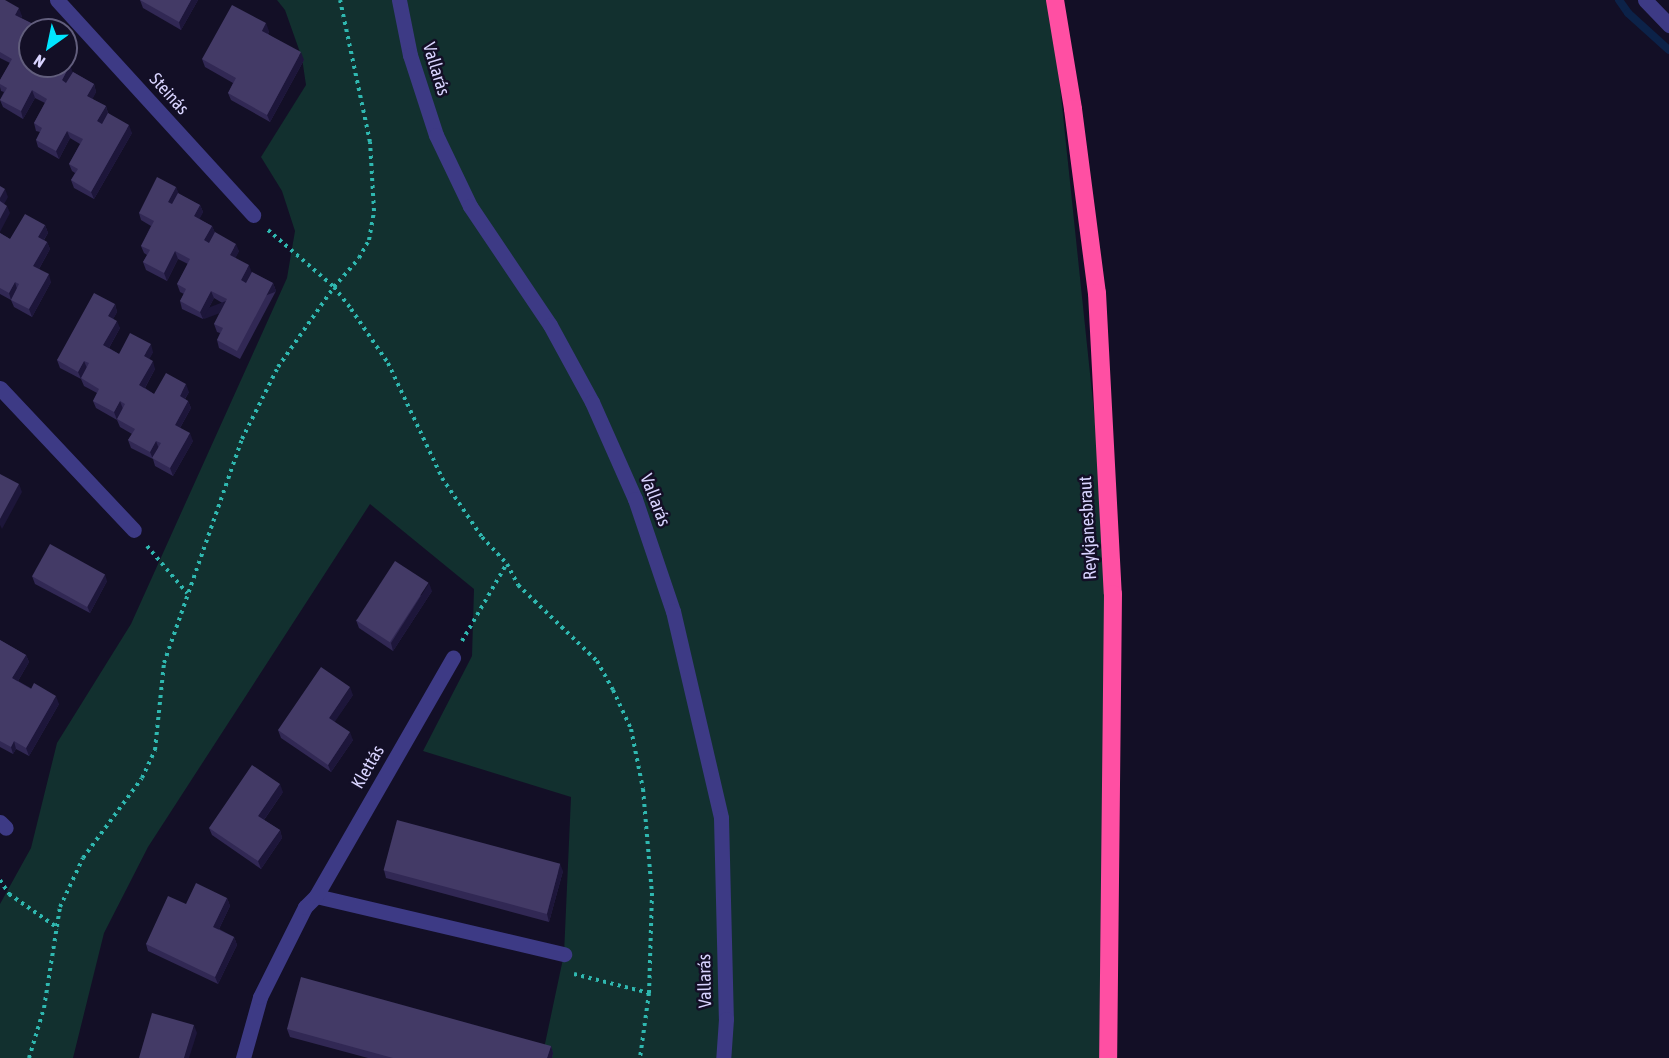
<!DOCTYPE html>
<html>
<head>
<meta charset="utf-8">
<style>
	body { margin:0 }
	#map { position:relative; width:1669px; height:1058px; overflow:hidden; background:#130f26; font-family:"Asap Condensed",sans-serif }
	div>[style] { position:absolute }
	[style*='--x'] { left:calc(var(--x)*1px); top:calc(var(--y)*1px); width:calc(var(--w)*1px); rotate:calc(var(--a)*1deg) }
	.green>* { inset:0; background:#12302f }
	.stream>* { height:8px; margin:-4px; padding:0 4px; transform-origin:4px; border-radius:4px; background:#0c2248 }
	.path>* { height:4px; margin-top:-2px; transform-origin:0; background:repeating-linear-gradient(90deg,#2fb8b0 0 3px,transparent 0 7.5px) }
	.minor>* { height:15px; margin:-7.5px; padding:0 7.5px; transform-origin:7.5px; border-radius:7.5px; background:#3d3a85 }
	.highway>* { height:18px; margin:-9px; padding:0 9px; transform-origin:9px; border-radius:9px; background:#ff4fa3 }
	.wall>* { inset:0; background:#312854 }
	.shaded-wall>* { inset:0; background:#1d163a; transform-origin:0 0 }
	.building>* { inset:0; background:#433a66; transform-origin:0 0 }
	span { translate:-50% -50%; white-space:nowrap; text-align:center; line-height:1.15; -webkit-text-stroke:5px #130f26; paint-order:stroke }
	.street-label { font-size:18px; color:#d9d4ff }
	.north { position:absolute; left:18px; top:18px; width:60px; height:60px; box-sizing:border-box; background:#130f26; border:2px solid #625e7d; border-radius:50%; rotate:213deg; font-size:16px; font-weight:700; line-height:24px; text-align:center; color:#d9d4ff }
	.north::after { content:''; display:block; margin:auto; width:21px; height:27px; background:#00e5ff; clip-path:polygon(50% 0,100% 100%,50% 72%,0 100%) }
</style>
</head>
<body>
<div id="map">
	<div class="green">
		<i style="clip-path:polygon(277px 0,1051px 0,1113px 594px,1111px 1058px,542px 1058px,564px 954px,571px 797px,423px 751px,472px 656px,474px 589px,370px 504px,148px 847px,104px 933px,73px 1058px,0 1058px,0 904px,31px 848px,57px 743px,131px 624px,287px 278px,295px 231px,282px 191px,261px 157px,306px 85px,302px 58px,285px 10px)"></i>
	</div>
	<div class="stream">
		<i style="--x:1619;--y:0;--w:16;--a:55"></i>
		<i style="--x:1628;--y:13;--w:55;--a:42.1"></i>
	</div>
	<div class="path">
		<i style="--x:268;--y:230;--w:87;--a:40.8"></i>
		<i style="--x:334;--y:287;--w:28;--a:52"></i>
		<i style="--x:351;--y:309;--w:65;--a:55.6"></i>
		<i style="--x:388;--y:363;--w:127;--a:64.8"></i>
		<i style="--x:442;--y:478;--w:71;--a:55.9"></i>
		<i style="--x:482;--y:537;--w:37;--a:47"></i>
		<i style="--x:507;--y:564;--w:24;--a:62"></i>
		<i style="--x:518;--y:585;--w:110;--a:43.9"></i>
		<i style="--x:597;--y:661;--w:33;--a:61"></i>
		<i style="--x:613;--y:690;--w:43;--a:65.2"></i>
		<i style="--x:631;--y:729;--w:61;--a:78.7"></i>
		<i style="--x:643;--y:789;--w:104;--a:85.1"></i>
		<i style="--x:652;--y:893;--w:100;--a:91.7"></i>
		<i style="--x:649;--y:993;--w:66;--a:97.9"></i>
		<i style="--x:147;--y:546;--w:62;--a:49.6"></i>
		<i style="--x:462;--y:641;--w:88;--a:-59.9"></i>
		<i style="--x:0;--y:880;--w:17;--a:57"></i>
		<i style="--x:9;--y:894;--w:60;--a:34.8"></i>
		<i style="--x:574;--y:974;--w:77;--a:14.2"></i>
		<i style="--x:29;--y:1058;--w:52;--a:-73.3"></i>
		<i style="--x:44;--y:1008;--w:102;--a:-81"></i>
		<i style="--x:60;--y:907;--w:54;--a:-64.9"></i>
		<i style="--x:83;--y:858;--w:99;--a:-53.6"></i>
		<i style="--x:142;--y:778;--w:31;--a:-65"></i>
		<i style="--x:155;--y:750;--w:87;--a:-84.1"></i>
		<i style="--x:164;--y:663;--w:237;--a:-70.8"></i>
		<i style="--x:242;--y:439;--w:80;--a:-63.4"></i>
		<i style="--x:278;--y:367;--w:98;--a:-55"></i>
		<i style="--x:334;--y:287;--w:38;--a:-49"></i>
		<i style="--x:359;--y:258;--w:21;--a:-61"></i>
		<i style="--x:369;--y:240;--w:29;--a:-80"></i>
		<i style="--x:374;--y:211;--w:69;--a:-93.3"></i>
		<i style="--x:370;--y:142;--w:145;--a:-101.9"></i>
	</div>
	<div class="minor">
		<i style="--x:57;--y:0;--w:291;--a:47.6"></i>
		<i style="--x:399;--y:0;--w:56;--a:78.7"></i>
		<i style="--x:410;--y:55;--w:84;--a:72"></i>
		<i style="--x:436;--y:135;--w:79;--a:64.4"></i>
		<i style="--x:470;--y:206;--w:143;--a:56.1"></i>
		<i style="--x:550;--y:325;--w:88;--a:61.4"></i>
		<i style="--x:592;--y:402;--w:106;--a:66.1"></i>
		<i style="--x:635;--y:499;--w:118;--a:71.3"></i>
		<i style="--x:673;--y:611;--w:212;--a:76.9"></i>
		<i style="--x:721;--y:818;--w:201;--a:88.6"></i>
		<i style="--x:726;--y:1019;--w:39;--a:94"></i>
		<i style="--x:1645;--y:0;--w:35;--a:46"></i>
		<i style="--x:0;--y:388;--w:195;--a:46.7"></i>
		<i style="--x:0;--y:822;--w:8;--a:45"></i>
		<i style="--x:316;--y:896;--w:255;--a:13.2"></i>
		<i style="--x:243;--y:1058;--w:63;--a:-74.4"></i>
		<i style="--x:260;--y:997;--w:101;--a:-63.4"></i>
		<i style="--x:305;--y:907;--w:16;--a:-45"></i>
		<i style="--x:316;--y:896;--w:275;--a:-60.1"></i>
	</div>
	<div class="highway">
		<i style="--x:1055;--y:0;--w:110;--a:80.6"></i>
		<i style="--x:1073;--y:109;--w:186;--a:82.6"></i>
		<i style="--x:1097;--y:293;--w:301;--a:87"></i>
		<i style="--x:1113;--y:594;--w:464;--a:90.6"></i>
	</div>
	<div class="wall">
		<i style="clip-path:polygon(0 0,22px 16px,21px 18px,35px 25px,36px 30px,30px 30px,30px 66px,73px 72px,94px 84px,96px 92px,92px 99px,106px 106px,108px 113px,132px 133px,94px 199px,74px 188px,71px 180px,75px 173px,72px 171px,69px 164px,80px 144px,70px 138px,59px 159px,38px 147px,36px 140px,40px 132px,36px 131px,34px 123px,45px 103px,35px 98px,23px 119px,3px 107px,0 100px,4px 92px,1px 91px,0 87px,0 80px,10px 63px,0 58px)"></i>
		<i style="clip-path:polygon(140px 0,198px 0,181px 30px,143px 8px)"></i>
		<i style="clip-path:polygon(269px 31px,268px 34px,304px 60px,270px 122px,231px 100px,228px 93px,233px 83px,205px 67px,202px 59px)"></i>
		<i style="clip-path:polygon(176px 187px,178px 194px,200px 205px,203px 212px,199px 219px,212px 226px,215px 233px,239px 251px,235px 258px,251px 272px,273px 283px,276px 291px,240px 359px,219px 348px,217px 340px,220px 333px,217px 332px,214px 324px,224px 304px,214px 298px,203px 319px,182px 309px,180px 301px,184px 294px,180px 292px,177px 284px,188px 264px,178px 259px,167px 281px,146px 270px,143px 262px,147px 255px,144px 253px,141px 246px,151px 226px,141px 220px,139px 213px)"></i>
		<i style="clip-path:polygon(45px 225px,48px 233px,44px 240px,47px 242px,50px 249px,39px 269px,51px 282px,32px 317px,14px 307px,11px 300px,0 294px,0 233px,10px 239px)"></i>
		<i style="clip-path:polygon(115px 304px,117px 312px,113px 319px,120px 328px,109px 348px,119px 354px,153px 352px,149px 359px,155px 369px,145px 388px,154px 394px,189px 392px,185px 399px,188px 401px,191px 408px,180px 428px,193px 441px,173px 476px,155px 466px,153px 459px,131px 448px,128px 440px,132px 434px,120px 427px,117px 420px,96px 408px,93px 401px,97px 393px,84px 386px,81px 379px,60px 368px,57px 360px)"></i>
		<i style="clip-path:polygon(32px 576px,107px 581px,90px 613px,35px 584px)"></i>
		<i style="clip-path:polygon(432px 591px,393px 651px,359px 628px,356px 620px)"></i>
		<i style="clip-path:polygon(0 640px,26px 655px,29px 662px,18px 681px,59px 704px,29px 756px,16px 749px,13px 754px,0 747px)"></i>
		<i style="clip-path:polygon(353px 695px,334px 722px,353px 740px,331px 772px,281px 738px,278px 730px)"></i>
		<i style="clip-path:polygon(283px 792px,264px 820px,280px 830px,282px 838px,261px 869px,212px 835px,209px 828px)"></i>
		<i style="clip-path:polygon(384px 870px,563px 871px,549px 922px,386px 878px)"></i>
		<i style="clip-path:polygon(227px 898px,230px 906px,219px 929px,234px 937px,237px 945px,218px 984px,148px 951px,146px 944px,186px 904px)"></i>
		<i style="clip-path:polygon(287px 1029px,551px 1046px,553px 1053px,552px 1058px,368px 1058px,290px 1037px)"></i>
	</div>
	<div class="shaded-wall">
		<i style="clip-path:polygon(191px 0,198px 0,181px 30px,179px 22px)"></i>
		<i style="clip-path:polygon(19px 8px,22px 16px,18px 22px,15px 15px)"></i>
		<i style="clip-path:polygon(266px 23px,269px 31px,265px 38px,262px 31px)"></i>
		<i style="clip-path:polygon(301px 52px,304px 60px,270px 122px,267px 115px)"></i>
		<i style="clip-path:polygon(70px 65px,73px 73px,65px 88px,62px 80px)"></i>
		<i style="clip-path:polygon(94px 84px,96px 92px,90px 104px,87px 96px)"></i>
		<i style="clip-path:polygon(32px 90px,35px 98px,23px 119px,21px 111px)"></i>
		<i style="clip-path:polygon(106px 106px,108px 114px,100px 129px,97px 121px)"></i>
		<i style="clip-path:polygon(129px 125px,132px 133px,94px 199px,91px 192px)"></i>
		<i style="clip-path:polygon(67px 131px,70px 138px,59px 159px,56px 151px)"></i>
		<i style="clip-path:polygon(176px 187px,179px 194px,170px 210px,168px 202px)"></i>
		<i style="clip-path:polygon(5px 189px,8px 197px,2px 208px,0 204px,0 198px)"></i>
		<i style="clip-path:polygon(200px 205px,203px 212px,197px 224px,194px 216px)"></i>
		<i style="clip-path:polygon(7px 206px,10px 213px,0 232px,0 219px)"></i>
		<i style="clip-path:polygon(45px 225px,48px 233px,41px 244px,38px 237px)"></i>
		<i style="clip-path:polygon(212px 226px,215px 233px,207px 248px,204px 240px)"></i>
		<i style="clip-path:polygon(47px 242px,50px 249px,36px 274px,33px 266px)"></i>
		<i style="clip-path:polygon(236px 244px,239px 251px,233px 263px,230px 255px)"></i>
		<i style="clip-path:polygon(175px 251px,178px 259px,167px 281px,164px 273px)"></i>
		<i style="clip-path:polygon(249px 265px,252px 273px,244px 288px,241px 280px)"></i>
		<i style="clip-path:polygon(49px 274px,51px 282px,32px 317px,29px 309px)"></i>
		<i style="clip-path:polygon(15px 282px,17px 289px,11px 300px,9px 293px)"></i>
		<i style="left:273px;top:283px;width:9px;height:77px;rotate:69deg"></i>
		<i style="clip-path:polygon(211px 291px,214px 298px,203px 319px,200px 312px)"></i>
		<i style="clip-path:polygon(115px 304px,117px 312px,111px 323px,108px 316px)"></i>
		<i style="clip-path:polygon(117px 321px,120px 328px,106px 353px,103px 345px)"></i>
		<i style="clip-path:polygon(151px 344px,153px 352px,147px 364px,144px 356px)"></i>
		<i style="clip-path:polygon(84px 361px,87px 368px,81px 379px,78px 372px)"></i>
		<i style="clip-path:polygon(153px 361px,155px 369px,142px 393px,139px 385px)"></i>
		<i style="clip-path:polygon(186px 384px,189px 392px,182px 403px,180px 396px)"></i>
		<i style="clip-path:polygon(120px 401px,123px 409px,117px 420px,114px 412px)"></i>
		<i style="clip-path:polygon(188px 401px,191px 408px,177px 433px,175px 425px)"></i>
		<i style="clip-path:polygon(190px 433px,193px 441px,173px 476px,170px 468px)"></i>
		<i style="clip-path:polygon(156px 441px,159px 449px,153px 459px,150px 452px)"></i>
		<i style="clip-path:polygon(19px 484px,22px 492px,2px 529px,0 525px,0 519px)"></i>
		<i style="clip-path:polygon(105px 574px,107px 581px,90px 613px,87px 606px)"></i>
		<i style="clip-path:polygon(429px 583px,432px 591px,393px 651px,391px 643px)"></i>
		<i style="clip-path:polygon(26px 655px,29px 662px,15px 686px,12px 678px)"></i>
		<i style="clip-path:polygon(350px 687px,353px 695px,332px 726px,329px 718px)"></i>
		<i style="clip-path:polygon(56px 696px,59px 704px,29px 756px,26px 748px)"></i>
		<i style="clip-path:polygon(350px 732px,353px 740px,331px 772px,328px 765px)"></i>
		<i style="clip-path:polygon(14px 741px,16px 749px,13px 754px,11px 747px)"></i>
		<i style="clip-path:polygon(280px 784px,283px 792px,261px 824px,258px 816px)"></i>
		<i style="clip-path:polygon(280px 830px,282px 838px,261px 869px,258px 861px)"></i>
		<i style="clip-path:polygon(560px 864px,563px 871px,549px 922px,547px 914px)"></i>
		<i style="clip-path:polygon(227px 898px,230px 906px,216px 935px,213px 927px)"></i>
		<i style="clip-path:polygon(234px 937px,237px 945px,218px 984px,215px 977px)"></i>
		<i style="clip-path:polygon(194px 1025px,197px 1033px,189px 1058px,184px 1058px)"></i>
		<i style="clip-path:polygon(551px 1046px,553px 1053px,552px 1058px,547px 1058px)"></i>
	</div>
	<div class="building">
		<i style="clip-path:polygon(0 0,5px 0,19px 8px,15px 15px,35px 25px,32px 30px,30px 30px,30px 34px,26px 40px,30px 42px,30px 66px,66px 66px,66px 63px,70px 65px,62px 80px,66px 83px,73px 72px,94px 84px,87px 96px,106px 106px,97px 121px,102px 124px,108px 113px,129px 125px,91px 192px,71px 180px,78px 169px,69px 164px,83px 139px,67px 131px,56px 151px,36px 140px,42px 128px,34px 123px,47px 99px,32px 90px,21px 111px,0 100px,7px 88px,0 84px,0 80px,12px 59px,0 52px)"></i>
		<i style="clip-path:polygon(140px 0,191px 0,179px 22px)"></i>
		<i style="clip-path:polygon(232px 5px,266px 23px,262px 31px,301px 52px,267px 115px,228px 93px,236px 78px,202px 59px)"></i>
		<i style="clip-path:polygon(157px 177px,176px 187px,168px 202px,172px 204px,178px 193px,200px 205px,194px 216px,212px 226px,204px 240px,209px 243px,215px 232px,236px 244px,230px 255px,249px 265px,241px 280px,246px 283px,252px 272px,273px 283px,237px 351px,217px 340px,223px 328px,214px 324px,227px 299px,211px 291px,200px 312px,180px 301px,186px 289px,177px 284px,190px 259px,175px 251px,164px 273px,143px 262px,150px 250px,141px 246px,154px 221px,139px 213px)"></i>
		<i style="clip-path:polygon(0 186px,5px 189px,0 198px)"></i>
		<i style="clip-path:polygon(0 201px,7px 206px,0 219px)"></i>
		<i style="clip-path:polygon(25px 214px,45px 225px,38px 237px,47px 242px,33px 266px,49px 274px,29px 309px,11px 300px,19px 284px,15px 282px,9px 293px,0 288px,0 233px,10px 239px)"></i>
		<i style="clip-path:polygon(94px 293px,115px 304px,108px 316px,117px 321px,103px 345px,119px 354px,130px 333px,151px 344px,144px 356px,153px 361px,139px 385px,154px 394px,166px 373px,186px 384px,180px 396px,188px 401px,175px 425px,190px 433px,170px 468px,152px 458px,161px 443px,156px 441px,150px 452px,128px 440px,135px 429px,117px 419px,125px 404px,120px 401px,114px 412px,93px 401px,99px 389px,81px 378px,89px 363px,84px 361px,78px 372px,57px 360px)"></i>
		<i style="clip-path:polygon(0 474px,19px 484px,0 519px)"></i>
		<i style="left:50px;top:544px;width:63px;height:37px;rotate:29deg"></i>
		<i style="left:395px;top:561px;width:40px;height:71px;rotate:33deg"></i>
		<i style="clip-path:polygon(0 640px,26px 655px,12px 678px,31px 689px,34px 683px,56px 696px,26px 748px,14px 741px,11px 747px,0 741px)"></i>
		<i style="clip-path:polygon(321px 667px,350px 687px,329px 718px,350px 732px,328px 765px,278px 730px)"></i>
		<i style="clip-path:polygon(252px 765px,280px 784px,258px 816px,280px 830px,258px 861px,209px 828px)"></i>
		<i style="left:397px;top:820px;width:169px;height:52px;rotate:15deg"></i>
		<i style="clip-path:polygon(196px 883px,227px 898px,213px 927px,234px 937px,215px 977px,146px 944px,168px 896px,186px 904px)"></i>
		<i style="clip-path:polygon(301px 977px,551px 1046px,547px 1058px,393px 1058px,287px 1029px)"></i>
		<i style="clip-path:polygon(152px 1013px,194px 1025px,184px 1058px,139px 1058px)"></i>
	</div>
	<div class="street-label">
		<span style="left:436px;top:69px;rotate:73deg">Vallarás</span>
		<span style="left:169px;top:94px;rotate:48deg">Steinás</span>
		<span style="left:655px;top:500px;rotate:69deg">Vallarás</span>
		<span style="left:1088px;top:528px;rotate:-93deg">Reykjanesbraut</span>
		<span style="left:368px;top:767px;rotate:-60deg">Klettás</span>
		<span style="left:705px;top:981px;rotate:-91deg">Vallarás</span>
	</div>
	<div class="north">N</div>
</div>
</body>
</html>
